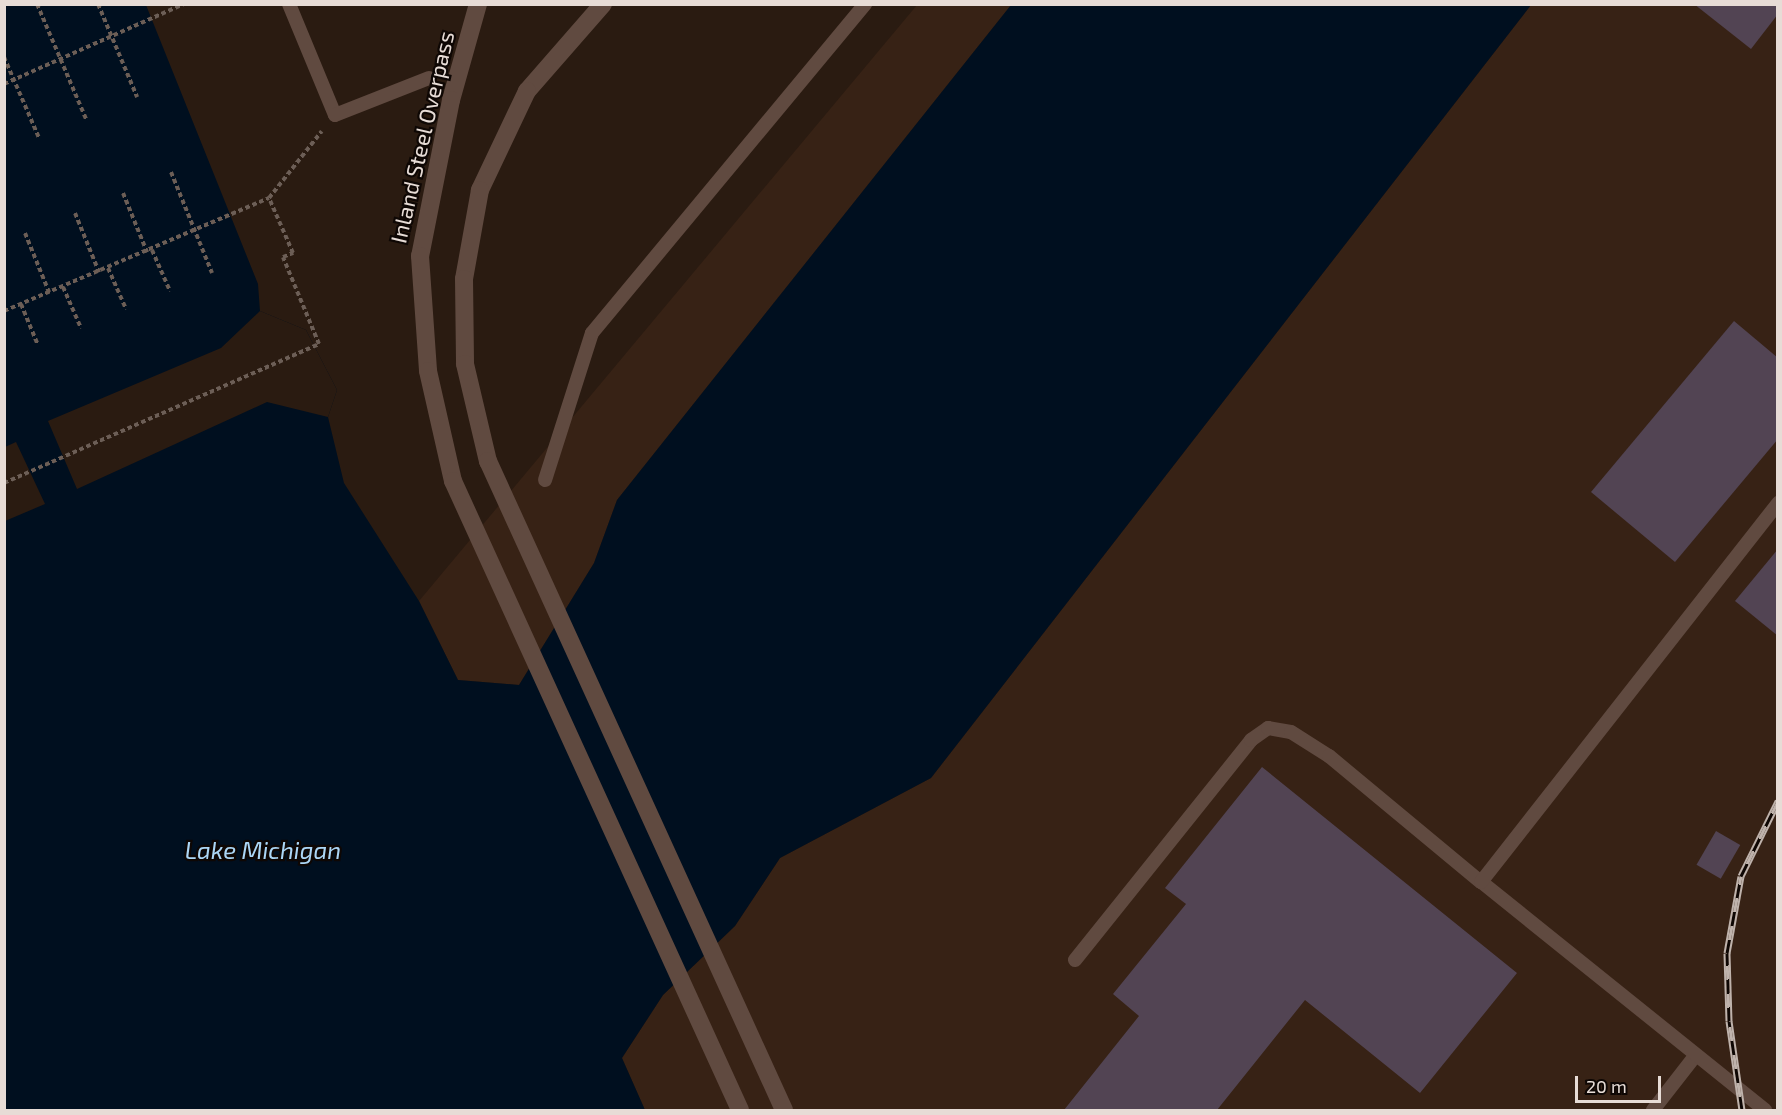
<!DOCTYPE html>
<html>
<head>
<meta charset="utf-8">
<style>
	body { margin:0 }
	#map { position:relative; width:1782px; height:1115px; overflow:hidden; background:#2a1b11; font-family:"Exo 2",sans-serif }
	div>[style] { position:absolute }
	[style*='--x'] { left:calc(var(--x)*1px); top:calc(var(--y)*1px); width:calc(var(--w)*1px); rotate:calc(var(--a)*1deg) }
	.built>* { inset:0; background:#372215 }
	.water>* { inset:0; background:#000f1f }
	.pier>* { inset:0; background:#2a1b11 }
	.building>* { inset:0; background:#524453; transform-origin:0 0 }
	.path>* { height:4px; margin-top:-2px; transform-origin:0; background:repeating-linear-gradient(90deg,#6c5e56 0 4.5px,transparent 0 7.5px) }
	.service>* { height:14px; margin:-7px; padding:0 7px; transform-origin:7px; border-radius:7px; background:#604a40 }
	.minor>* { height:18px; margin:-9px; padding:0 9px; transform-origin:9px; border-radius:9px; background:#604a40 }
	.rail>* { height:7px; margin-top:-3.5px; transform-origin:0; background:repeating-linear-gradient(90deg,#0e0704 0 14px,#bfb3ac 0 28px); box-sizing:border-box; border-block:2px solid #bfb3ac }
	span { translate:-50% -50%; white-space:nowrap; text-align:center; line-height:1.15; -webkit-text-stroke:4.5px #0e0704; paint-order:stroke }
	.street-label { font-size:22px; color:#e7dcd6 }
	.water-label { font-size:24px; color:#abd6f6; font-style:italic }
	.frame { position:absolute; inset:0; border:6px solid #e7dcd6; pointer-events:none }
	.scale { position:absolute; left:1575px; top:1076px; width:86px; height:27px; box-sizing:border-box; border:3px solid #e7dcd6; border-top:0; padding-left:8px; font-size:18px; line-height:21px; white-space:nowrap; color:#e7dcd6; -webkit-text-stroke:4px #0e0704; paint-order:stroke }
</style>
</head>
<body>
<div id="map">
	<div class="built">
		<i style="clip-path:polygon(917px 5px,1011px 5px,617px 500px,594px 563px,519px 685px,458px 680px,419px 601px)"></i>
		<i style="clip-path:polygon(1531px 5px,1777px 5px,1777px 1110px,645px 1110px,622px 1058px,663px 995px,735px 926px,780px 858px,931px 778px)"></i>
	</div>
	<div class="water">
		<i style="clip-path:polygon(5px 5px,146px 5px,258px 284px,260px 311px,306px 330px,337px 390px,328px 417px,344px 483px,419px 601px,458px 680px,519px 685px,594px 563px,617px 500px,1011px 5px,1531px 5px,931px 778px,780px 858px,735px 926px,663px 995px,622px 1058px,645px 1110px,5px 1110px)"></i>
	</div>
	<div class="pier">
		<i style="clip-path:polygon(260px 311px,306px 330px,337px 390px,328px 417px,267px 402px,77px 489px,48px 421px,221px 348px)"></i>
		<i style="clip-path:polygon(16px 442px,45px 504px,5px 521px,5px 447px)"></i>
	</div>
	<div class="building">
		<i style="clip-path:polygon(1694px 4px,1778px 4px,1778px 14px,1751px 49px)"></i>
		<i style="clip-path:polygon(1734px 321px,1778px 358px,1778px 439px,1675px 562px,1591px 492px)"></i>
		<i style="clip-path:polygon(1778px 549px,1778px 636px,1735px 601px)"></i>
		<i style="clip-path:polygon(1262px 767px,1517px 973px,1420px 1093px,1305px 1000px,1217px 1110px,1064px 1110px,1139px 1016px,1113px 994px,1186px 904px,1165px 888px)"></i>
		<i style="left:1716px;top:831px;width:28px;height:39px;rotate:30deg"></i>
	</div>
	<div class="path">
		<i style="--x:37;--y:4;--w:125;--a:66.9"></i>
		<i style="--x:98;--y:4;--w:101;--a:67.2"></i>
		<i style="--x:4;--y:57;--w:88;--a:66.6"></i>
		<i style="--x:4;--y:84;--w:197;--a:-24"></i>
		<i style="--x:171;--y:172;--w:109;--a:67.9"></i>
		<i style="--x:123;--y:193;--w:64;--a:67.9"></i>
		<i style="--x:75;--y:213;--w:64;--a:67.9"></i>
		<i style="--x:25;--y:233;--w:64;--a:67.9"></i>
		<i style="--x:152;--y:250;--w:45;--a:66.3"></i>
		<i style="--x:108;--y:268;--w:45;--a:66.3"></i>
		<i style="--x:63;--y:287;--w:45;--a:66.3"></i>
		<i style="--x:21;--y:304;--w:44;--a:67.5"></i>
		<i style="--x:4;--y:311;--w:288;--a:-23.1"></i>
		<i style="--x:4;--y:483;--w:344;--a:-23.8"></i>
		<i style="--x:319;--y:344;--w:94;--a:-112.5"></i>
		<i style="--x:283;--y:257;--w:11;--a:-22"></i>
		<i style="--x:293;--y:253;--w:60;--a:-113.6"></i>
		<i style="--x:269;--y:198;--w:85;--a:-51.7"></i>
	</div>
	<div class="service">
		<i style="--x:289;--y:4;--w:120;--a:67.5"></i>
		<i style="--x:335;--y:115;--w:101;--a:-21.5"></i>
		<i style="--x:545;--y:480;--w:154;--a:-72.3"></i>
		<i style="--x:592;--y:333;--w:428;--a:-50.3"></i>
		<i style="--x:1075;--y:960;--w:282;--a:-51.3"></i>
		<i style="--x:1251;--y:740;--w:21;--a:-35"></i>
		<i style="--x:1268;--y:728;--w:23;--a:10"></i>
		<i style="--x:1291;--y:732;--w:45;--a:32.3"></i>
		<i style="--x:1329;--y:756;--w:197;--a:39.7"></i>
		<i style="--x:1653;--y:1110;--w:68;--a:-52.1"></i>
		<i style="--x:1765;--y:1110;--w:364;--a:-141.2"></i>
		<i style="--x:1481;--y:882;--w:482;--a:-51.9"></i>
	</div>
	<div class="minor">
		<i style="--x:478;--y:4;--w:100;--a:105.7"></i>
		<i style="--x:451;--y:100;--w:159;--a:101.2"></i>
		<i style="--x:420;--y:256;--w:115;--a:86"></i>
		<i style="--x:428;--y:371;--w:113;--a:77.2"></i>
		<i style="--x:453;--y:481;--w:691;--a:65.47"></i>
		<i style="--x:603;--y:4;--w:116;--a:131.1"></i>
		<i style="--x:527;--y:91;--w:110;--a:115.4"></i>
		<i style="--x:480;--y:190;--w:90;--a:100.2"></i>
		<i style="--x:464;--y:279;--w:85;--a:89.3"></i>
		<i style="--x:465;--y:364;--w:100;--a:76.7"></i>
		<i style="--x:488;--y:461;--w:713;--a:65.48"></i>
	</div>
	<div class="rail">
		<i style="--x:1742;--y:1110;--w:90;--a:-98.3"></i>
		<i style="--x:1729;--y:1021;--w:68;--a:-91.7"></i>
		<i style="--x:1727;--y:953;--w:78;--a:-79.7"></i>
		<i style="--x:1741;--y:876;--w:84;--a:-63.7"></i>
	</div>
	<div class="street-label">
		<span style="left:422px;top:137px;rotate:-77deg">Inland Steel Overpass</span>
	</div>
	<div class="water-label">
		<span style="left:263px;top:850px">Lake Michigan</span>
	</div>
	<div class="frame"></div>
	<div class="scale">20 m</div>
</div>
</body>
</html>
